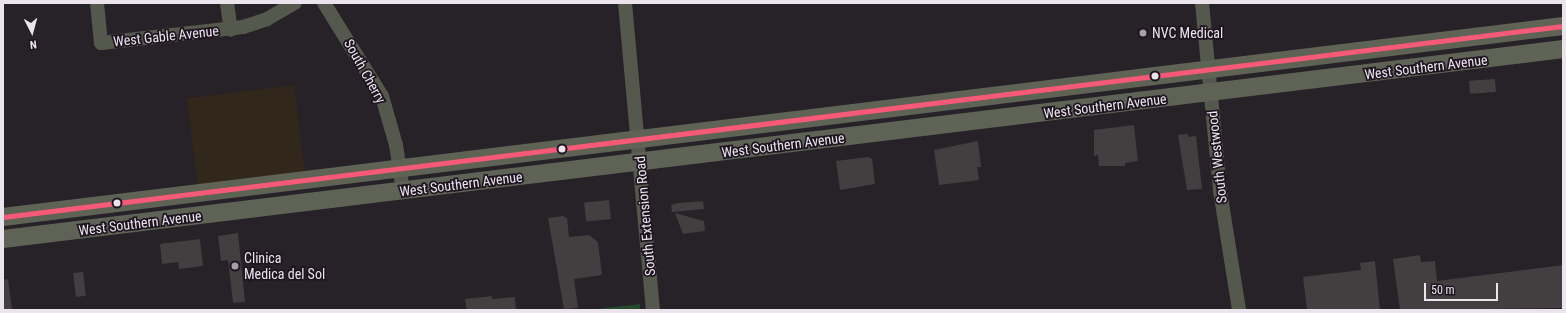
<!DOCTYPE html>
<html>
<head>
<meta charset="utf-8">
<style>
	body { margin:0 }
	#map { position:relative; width:1566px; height:313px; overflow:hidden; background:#272128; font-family:"Roboto Condensed",sans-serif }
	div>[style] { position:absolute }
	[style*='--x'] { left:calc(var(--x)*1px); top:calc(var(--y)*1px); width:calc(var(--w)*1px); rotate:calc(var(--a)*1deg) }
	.education>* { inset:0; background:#31271b; transform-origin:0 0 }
	.green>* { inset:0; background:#254b2c }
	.building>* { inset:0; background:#433e3f; transform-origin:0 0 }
	.minor>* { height:14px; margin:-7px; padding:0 7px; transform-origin:7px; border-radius:7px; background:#55594d }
	.major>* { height:18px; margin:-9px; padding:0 9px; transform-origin:9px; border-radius:9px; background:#5e6355 }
	.bus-1>* { height:5px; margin:-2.5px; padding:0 2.5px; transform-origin:2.5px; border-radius:2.5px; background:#f75a77 }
	.dots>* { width:11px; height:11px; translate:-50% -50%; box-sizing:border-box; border:2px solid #1f1521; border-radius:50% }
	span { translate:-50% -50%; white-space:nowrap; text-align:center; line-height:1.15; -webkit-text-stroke:3.5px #1f1521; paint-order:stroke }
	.poi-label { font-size:14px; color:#ebe4ed }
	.left { translate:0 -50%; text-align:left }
	.street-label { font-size:14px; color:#ebe4ed }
	.frame { position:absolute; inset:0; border:4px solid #ebe4ed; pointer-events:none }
	.north { position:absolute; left:12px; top:12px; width:40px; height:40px; -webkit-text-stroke:3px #1f1521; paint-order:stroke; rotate:174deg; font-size:11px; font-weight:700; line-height:16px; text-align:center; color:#ebe4ed }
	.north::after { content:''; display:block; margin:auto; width:14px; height:18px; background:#ebe4ed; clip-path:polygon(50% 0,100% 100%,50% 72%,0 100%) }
	.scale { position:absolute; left:1424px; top:283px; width:74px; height:18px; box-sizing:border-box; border:2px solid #ebe4ed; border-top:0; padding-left:5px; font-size:12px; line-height:14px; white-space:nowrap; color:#ebe4ed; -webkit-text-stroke:3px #1f1521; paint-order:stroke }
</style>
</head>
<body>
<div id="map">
	<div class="education">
		<i style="left:294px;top:85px;width:87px;height:108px;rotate:83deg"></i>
	</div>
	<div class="green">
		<i style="clip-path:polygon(640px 304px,640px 310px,589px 310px)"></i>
	</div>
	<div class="building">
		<i style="left:1495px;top:79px;width:13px;height:26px;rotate:86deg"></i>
		<i style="clip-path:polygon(1134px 125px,1138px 161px,1125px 163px,1125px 166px,1099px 166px,1098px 155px,1094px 156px,1094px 130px)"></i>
		<i style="clip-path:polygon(1188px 134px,1188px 137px,1196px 136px,1202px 189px,1187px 190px,1178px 135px)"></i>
		<i style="clip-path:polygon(978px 141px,981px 167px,977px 167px,979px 180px,939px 185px,934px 150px)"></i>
		<i style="clip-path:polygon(868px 157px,872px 159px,875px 184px,840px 190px,836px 161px)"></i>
		<i style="left:609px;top:200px;width:19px;height:25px;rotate:84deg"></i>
		<i style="clip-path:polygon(703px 201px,704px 209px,672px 212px,671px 205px,678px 203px)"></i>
		<i style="clip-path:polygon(675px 213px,704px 221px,705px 231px,683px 234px)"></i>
		<i style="clip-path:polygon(563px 216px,567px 218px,569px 237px,589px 235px,598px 242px,602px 275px,574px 279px,578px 308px,564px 309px,548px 218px)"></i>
		<i style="clip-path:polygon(238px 233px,245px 302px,233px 303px,228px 260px,221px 261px,218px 236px)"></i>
		<i style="clip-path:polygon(200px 239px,203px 266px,179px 269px,178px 262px,162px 264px,160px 244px)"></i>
		<i style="clip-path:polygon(1420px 255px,1421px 262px,1435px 261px,1437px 281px,1563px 265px,1563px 308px,1400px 310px,1393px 259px)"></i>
		<i style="clip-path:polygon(1375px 261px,1380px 310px,1307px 310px,1303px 277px,1361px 270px,1360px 263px)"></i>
		<i style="left:83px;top:272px;width:24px;height:10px;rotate:83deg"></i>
		<i style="clip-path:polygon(8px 279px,12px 310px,3px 310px,3px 280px)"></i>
		<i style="clip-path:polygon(492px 296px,492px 299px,515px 297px,516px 310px,467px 310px,465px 299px)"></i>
	</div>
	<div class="minor">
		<i style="--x:97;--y:3;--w:40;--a:84.3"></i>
		<i style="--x:101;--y:43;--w:143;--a:-6.4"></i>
		<i style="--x:243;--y:27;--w:25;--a:-18"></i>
		<i style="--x:267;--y:19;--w:32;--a:-30"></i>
		<i style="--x:227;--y:3;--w:27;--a:82"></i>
		<i style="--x:324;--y:3;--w:110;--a:58.1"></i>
		<i style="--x:382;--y:96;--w:51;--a:74.1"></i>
		<i style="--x:396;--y:145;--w:47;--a:81.3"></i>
		<i style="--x:625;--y:3;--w:308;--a:84.8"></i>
		<i style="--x:1202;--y:3;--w:189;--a:84.5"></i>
		<i style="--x:1220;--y:191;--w:121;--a:80.9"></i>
	</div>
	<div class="major">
		<i style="--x:3;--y:217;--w:1572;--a:-6.98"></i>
		<i style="--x:3;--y:239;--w:1572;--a:-6.94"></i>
	</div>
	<div class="bus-1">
		<i style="--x:3;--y:217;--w:1572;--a:-6.98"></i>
	</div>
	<div class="dots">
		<i style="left:1143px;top:33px;background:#a6a0a8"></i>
		<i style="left:1155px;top:76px;background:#ebe4ed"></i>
		<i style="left:562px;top:149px;background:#ebe4ed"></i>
		<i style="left:117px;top:203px;background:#ebe4ed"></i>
		<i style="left:235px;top:266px;background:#a6a0a8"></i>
	</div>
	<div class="poi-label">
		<span class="left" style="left:1152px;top:33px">NVC Medical</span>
		<span class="left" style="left:244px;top:266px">Clinica<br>Medica del Sol</span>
	</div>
	<div class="street-label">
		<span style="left:166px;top:36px;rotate:-6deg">West Gable Avenue</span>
		<span style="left:1426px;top:67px;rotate:-7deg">West Southern Avenue</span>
		<span style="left:365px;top:71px;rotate:61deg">South Cherry</span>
		<span style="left:1105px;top:106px;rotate:-7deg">West Southern Avenue</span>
		<span style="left:783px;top:145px;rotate:-7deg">West Southern Avenue</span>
		<span style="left:1217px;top:157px;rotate:-96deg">South Westwood</span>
		<span style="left:461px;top:184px;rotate:-7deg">West Southern Avenue</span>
		<span style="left:645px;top:216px;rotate:-95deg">South Extension Road</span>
		<span style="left:140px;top:223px;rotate:-7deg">West Southern Avenue</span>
	</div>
	<div class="frame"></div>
	<div class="north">N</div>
	<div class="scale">50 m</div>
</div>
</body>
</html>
